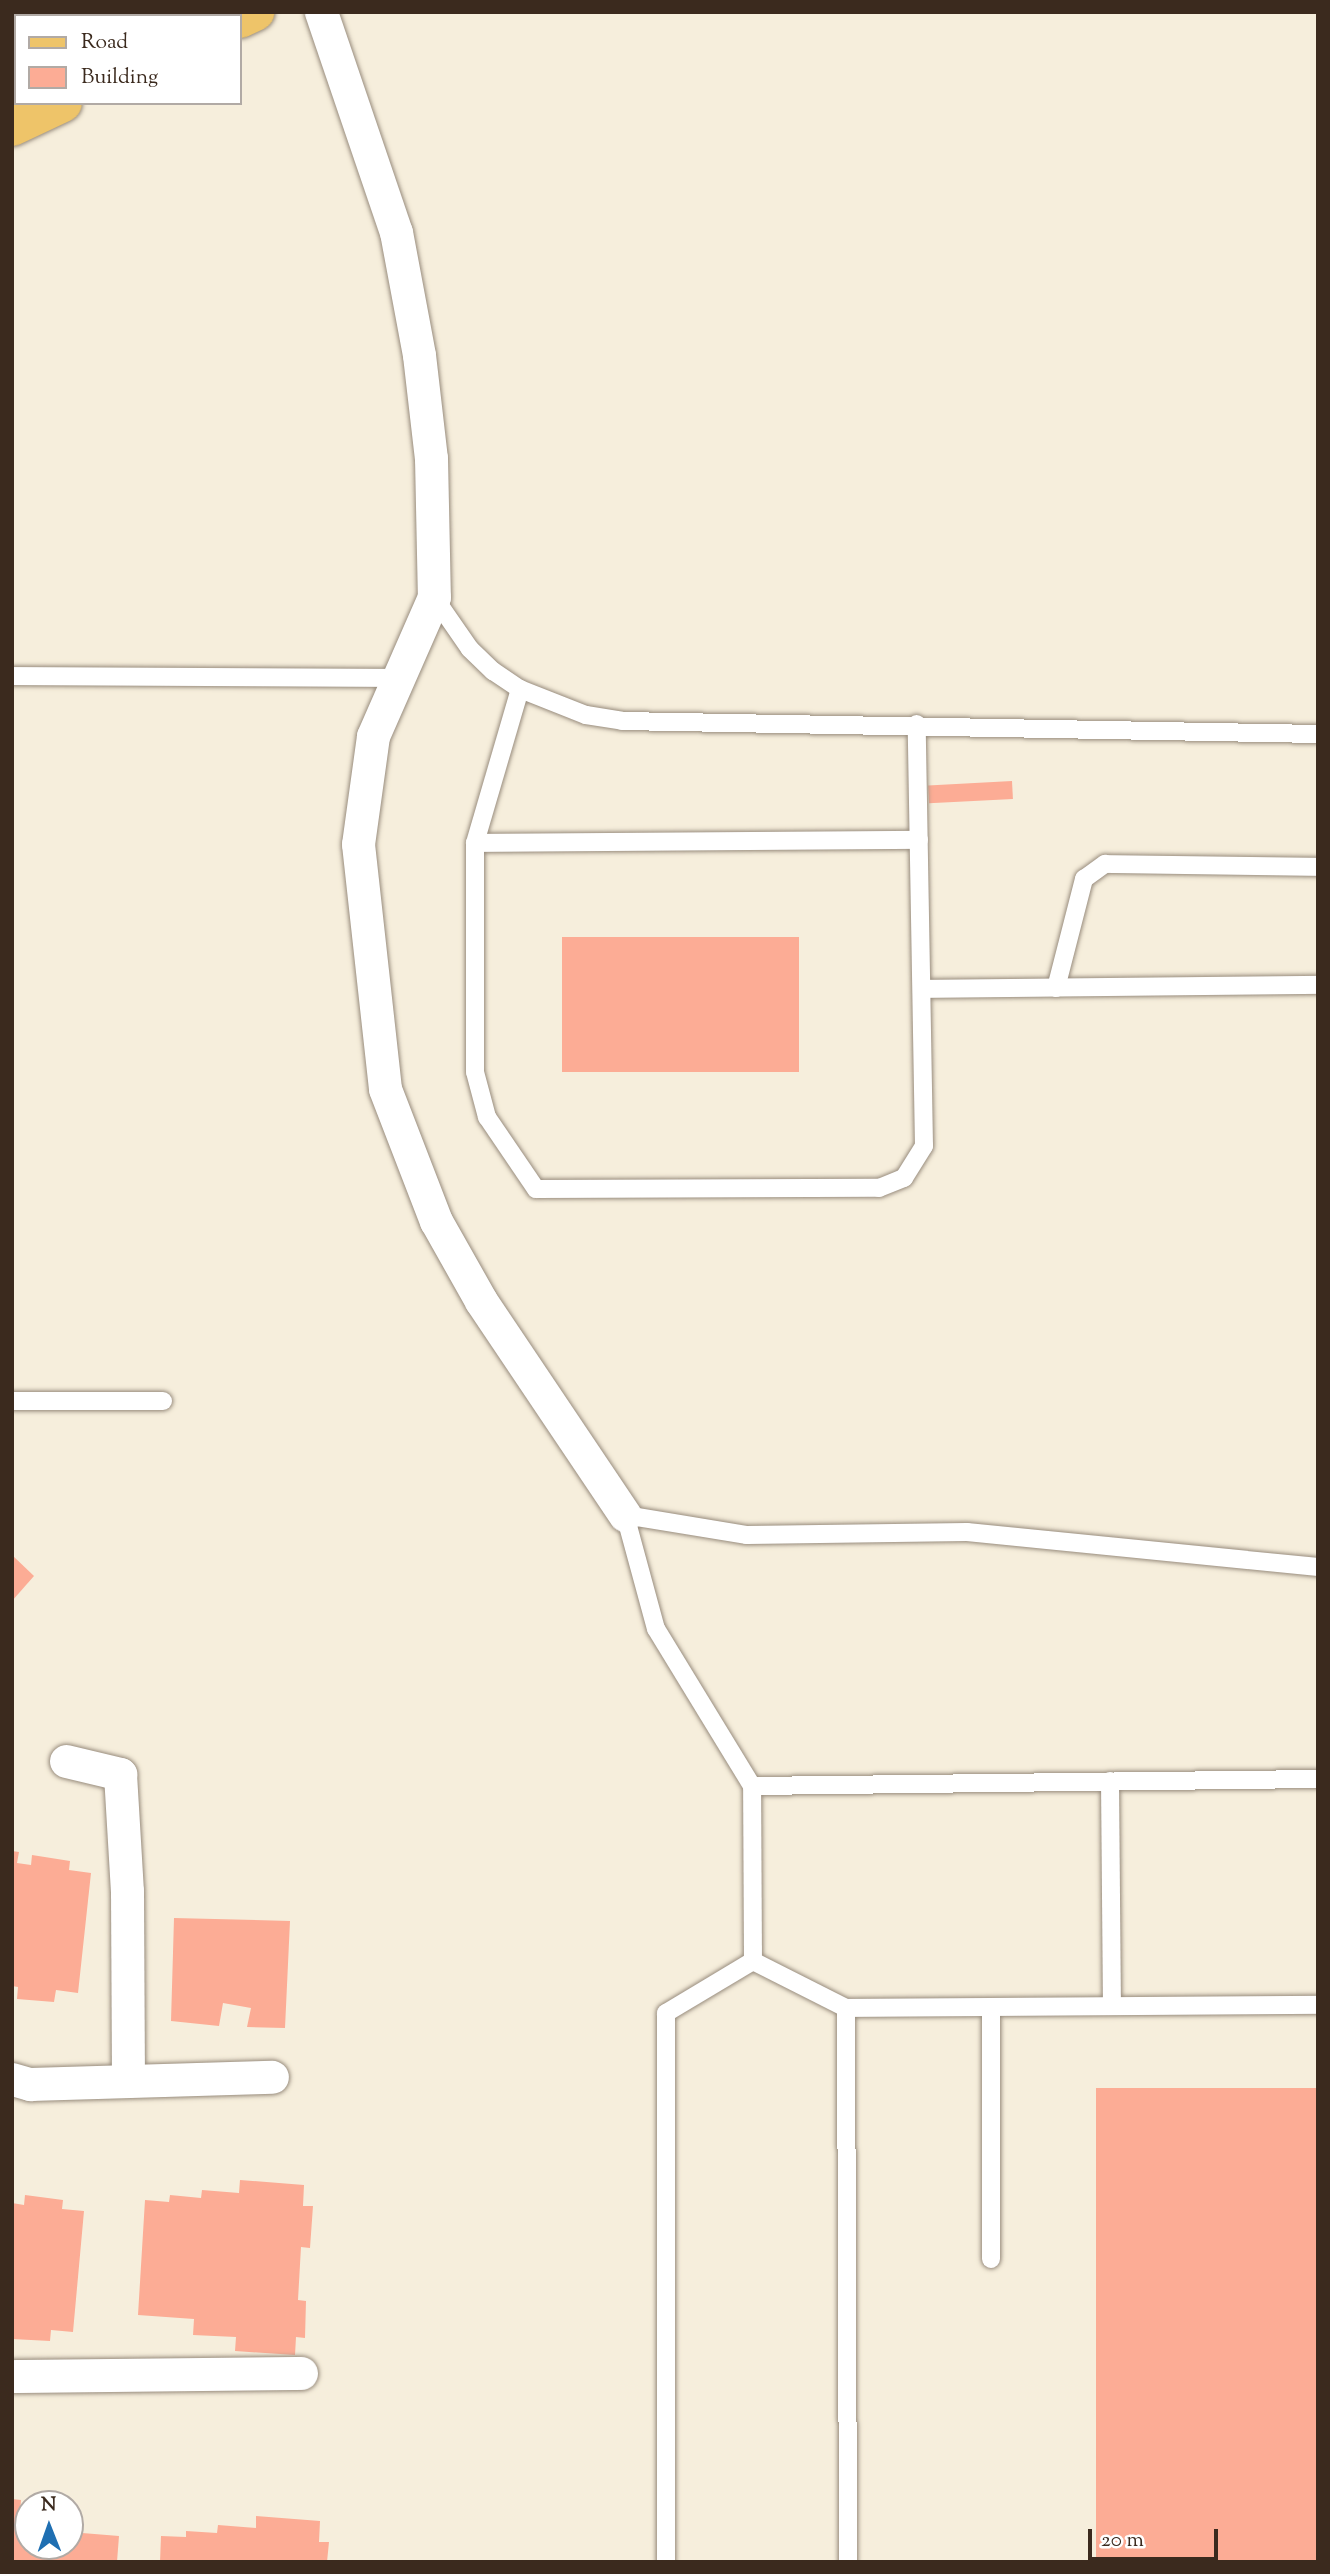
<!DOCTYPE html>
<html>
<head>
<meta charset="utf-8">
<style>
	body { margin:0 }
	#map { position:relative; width:1330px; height:2574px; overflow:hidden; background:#f6eedc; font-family:"Sorts Mill Goudy",serif }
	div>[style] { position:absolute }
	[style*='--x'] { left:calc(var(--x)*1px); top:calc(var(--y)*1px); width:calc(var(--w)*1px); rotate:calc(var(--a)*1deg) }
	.building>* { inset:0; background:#fcac95; transform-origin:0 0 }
	.roads { filter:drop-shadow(0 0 2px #988c7d) drop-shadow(0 0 2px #988c7d) }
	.service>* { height:18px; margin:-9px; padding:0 9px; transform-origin:9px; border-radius:9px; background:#fff }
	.minor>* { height:33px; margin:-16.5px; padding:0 16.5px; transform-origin:16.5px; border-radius:16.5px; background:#fff }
	.primary>* { height:38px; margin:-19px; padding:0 19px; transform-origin:19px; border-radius:19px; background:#eec469 }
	span { translate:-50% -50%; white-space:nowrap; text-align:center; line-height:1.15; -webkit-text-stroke:7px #fff; paint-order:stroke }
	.frame { position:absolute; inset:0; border:14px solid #3b2a1e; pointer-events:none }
	.legend { position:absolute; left:14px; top:14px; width:228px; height:91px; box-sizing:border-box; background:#fff; border:2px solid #b1aaa5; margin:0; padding:9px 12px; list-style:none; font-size:21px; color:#3b2a1e }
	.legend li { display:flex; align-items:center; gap:14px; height:35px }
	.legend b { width:35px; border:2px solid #b1aaa5 }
	.north { position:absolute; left:14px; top:2490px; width:70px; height:70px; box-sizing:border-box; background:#fff; border:2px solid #b1aaa5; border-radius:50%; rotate:359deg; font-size:19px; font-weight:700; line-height:28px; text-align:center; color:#3b2a1e }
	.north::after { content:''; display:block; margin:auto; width:24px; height:32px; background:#1f6fb2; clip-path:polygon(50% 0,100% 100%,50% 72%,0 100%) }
	.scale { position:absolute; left:1088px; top:2529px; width:130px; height:32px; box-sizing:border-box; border:4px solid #3b2a1e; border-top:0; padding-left:9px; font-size:21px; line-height:24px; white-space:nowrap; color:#3b2a1e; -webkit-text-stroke:5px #fff; paint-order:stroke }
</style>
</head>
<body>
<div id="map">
	<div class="building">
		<i style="left:1012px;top:781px;width:18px;height:84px;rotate:87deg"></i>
		<i style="left:799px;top:937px;width:135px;height:237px;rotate:90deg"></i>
		<i style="clip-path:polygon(12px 1555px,34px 1576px,12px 1601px)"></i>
		<i style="clip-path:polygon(12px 1851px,19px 1852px,17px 1863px,31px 1865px,32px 1855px,70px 1861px,69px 1870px,91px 1873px,78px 1993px,56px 1990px,54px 2002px,17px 1999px,18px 1987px,12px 1986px)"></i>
		<i style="clip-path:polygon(174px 1918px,290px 1921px,285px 2028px,247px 2027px,251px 2008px,223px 2003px,219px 2026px,171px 2021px)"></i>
		<i style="left:1318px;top:2088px;width:474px;height:222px;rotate:90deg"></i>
		<i style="clip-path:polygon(240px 2180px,304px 2185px,303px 2206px,313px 2206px,310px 2248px,301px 2247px,298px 2300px,306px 2301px,305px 2338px,296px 2337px,295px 2355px,235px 2351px,236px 2337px,193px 2335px,194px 2319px,138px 2315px,145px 2200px,169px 2202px,170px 2195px,201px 2198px,202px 2190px,239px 2193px)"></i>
		<i style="clip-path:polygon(25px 2195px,63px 2200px,62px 2209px,84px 2211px,73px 2332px,51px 2330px,50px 2341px,12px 2339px,12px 2203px,24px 2205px)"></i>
		<i style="clip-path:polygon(12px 2499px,21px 2500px,20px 2514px,28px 2514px,28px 2546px,70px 2546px,70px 2532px,119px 2536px,117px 2562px,12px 2562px)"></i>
		<i style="clip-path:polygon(256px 2516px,320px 2521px,319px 2542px,329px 2542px,327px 2562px,160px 2562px,161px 2536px,186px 2537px,186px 2531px,217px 2533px,218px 2525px,256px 2528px)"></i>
	</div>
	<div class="roads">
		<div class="service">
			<i style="--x:434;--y:597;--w:63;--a:55.3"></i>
			<i style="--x:470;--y:649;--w:32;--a:44"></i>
			<i style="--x:493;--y:671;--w:32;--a:34"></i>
			<i style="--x:520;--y:689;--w:71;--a:21.5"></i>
			<i style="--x:586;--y:715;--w:36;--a:9"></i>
			<i style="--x:622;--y:721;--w:696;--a:1.07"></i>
			<i style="--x:12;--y:676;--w:386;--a:0.3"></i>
			<i style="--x:520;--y:689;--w:160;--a:106.3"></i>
			<i style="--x:475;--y:843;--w:229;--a:90"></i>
			<i style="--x:475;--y:1072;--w:47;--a:75.1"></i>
			<i style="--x:487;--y:1117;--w:87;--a:55.8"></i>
			<i style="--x:536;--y:1189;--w:343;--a:-0.2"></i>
			<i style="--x:879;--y:1188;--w:27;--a:-22"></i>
			<i style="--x:904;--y:1178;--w:38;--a:-58"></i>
			<i style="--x:924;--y:1146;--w:422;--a:-91"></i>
			<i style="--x:475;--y:843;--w:444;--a:-0.4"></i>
			<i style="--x:1056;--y:988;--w:113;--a:-75.6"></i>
			<i style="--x:1084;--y:879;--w:26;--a:-36"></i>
			<i style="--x:1105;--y:864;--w:213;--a:0.8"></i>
			<i style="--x:922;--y:989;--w:396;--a:-0.6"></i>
			<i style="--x:12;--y:1401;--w:151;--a:0"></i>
			<i style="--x:1110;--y:1781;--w:225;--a:89.5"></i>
			<i style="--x:752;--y:1786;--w:566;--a:-0.71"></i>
			<i style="--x:753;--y:1961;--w:104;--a:26.8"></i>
			<i style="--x:846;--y:2008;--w:554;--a:89.79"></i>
			<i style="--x:991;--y:2007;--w:252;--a:90"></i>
			<i style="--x:846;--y:2008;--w:472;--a:-0.4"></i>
			<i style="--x:666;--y:2562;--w:549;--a:-90"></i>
			<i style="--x:666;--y:2013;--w:101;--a:-30.9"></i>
			<i style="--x:753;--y:1961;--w:175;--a:-90.3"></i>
			<i style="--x:752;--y:1786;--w:184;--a:-121.4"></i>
			<i style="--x:656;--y:1629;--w:118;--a:-105.2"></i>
			<i style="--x:625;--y:1515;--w:124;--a:9.3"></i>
			<i style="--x:747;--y:1535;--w:220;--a:-0.8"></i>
			<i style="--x:967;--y:1532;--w:353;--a:5.7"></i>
		</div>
		<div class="minor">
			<i style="--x:321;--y:12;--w:232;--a:71.2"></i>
			<i style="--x:396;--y:232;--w:125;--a:79.4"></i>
			<i style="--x:419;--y:355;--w:104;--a:83.4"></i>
			<i style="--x:431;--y:458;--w:139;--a:88.8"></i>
			<i style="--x:434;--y:597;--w:152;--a:113.7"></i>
			<i style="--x:373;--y:736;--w:109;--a:97.9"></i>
			<i style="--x:358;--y:844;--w:246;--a:83.7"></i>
			<i style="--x:385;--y:1089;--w:142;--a:68.9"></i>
			<i style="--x:436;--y:1221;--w:92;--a:60.6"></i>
			<i style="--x:481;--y:1301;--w:258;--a:56.1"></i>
			<i style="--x:66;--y:1761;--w:56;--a:13.5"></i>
			<i style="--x:120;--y:1774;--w:117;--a:86.6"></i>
			<i style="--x:127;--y:1891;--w:190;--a:89.7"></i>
			<i style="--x:12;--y:2079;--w:19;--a:16"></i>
			<i style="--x:30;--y:2084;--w:242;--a:-1.7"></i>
			<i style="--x:12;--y:2376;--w:289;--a:-0.6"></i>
		</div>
		<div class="primary">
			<i style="--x:240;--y:19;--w:17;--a:-25"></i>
			<i style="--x:12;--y:127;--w:56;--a:-25.2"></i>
		</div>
	</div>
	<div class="frame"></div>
	<ul class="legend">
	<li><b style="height:9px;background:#eec469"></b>Road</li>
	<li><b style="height:19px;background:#fcac95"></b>Building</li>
	</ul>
	<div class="north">N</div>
	<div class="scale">20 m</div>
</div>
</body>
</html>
